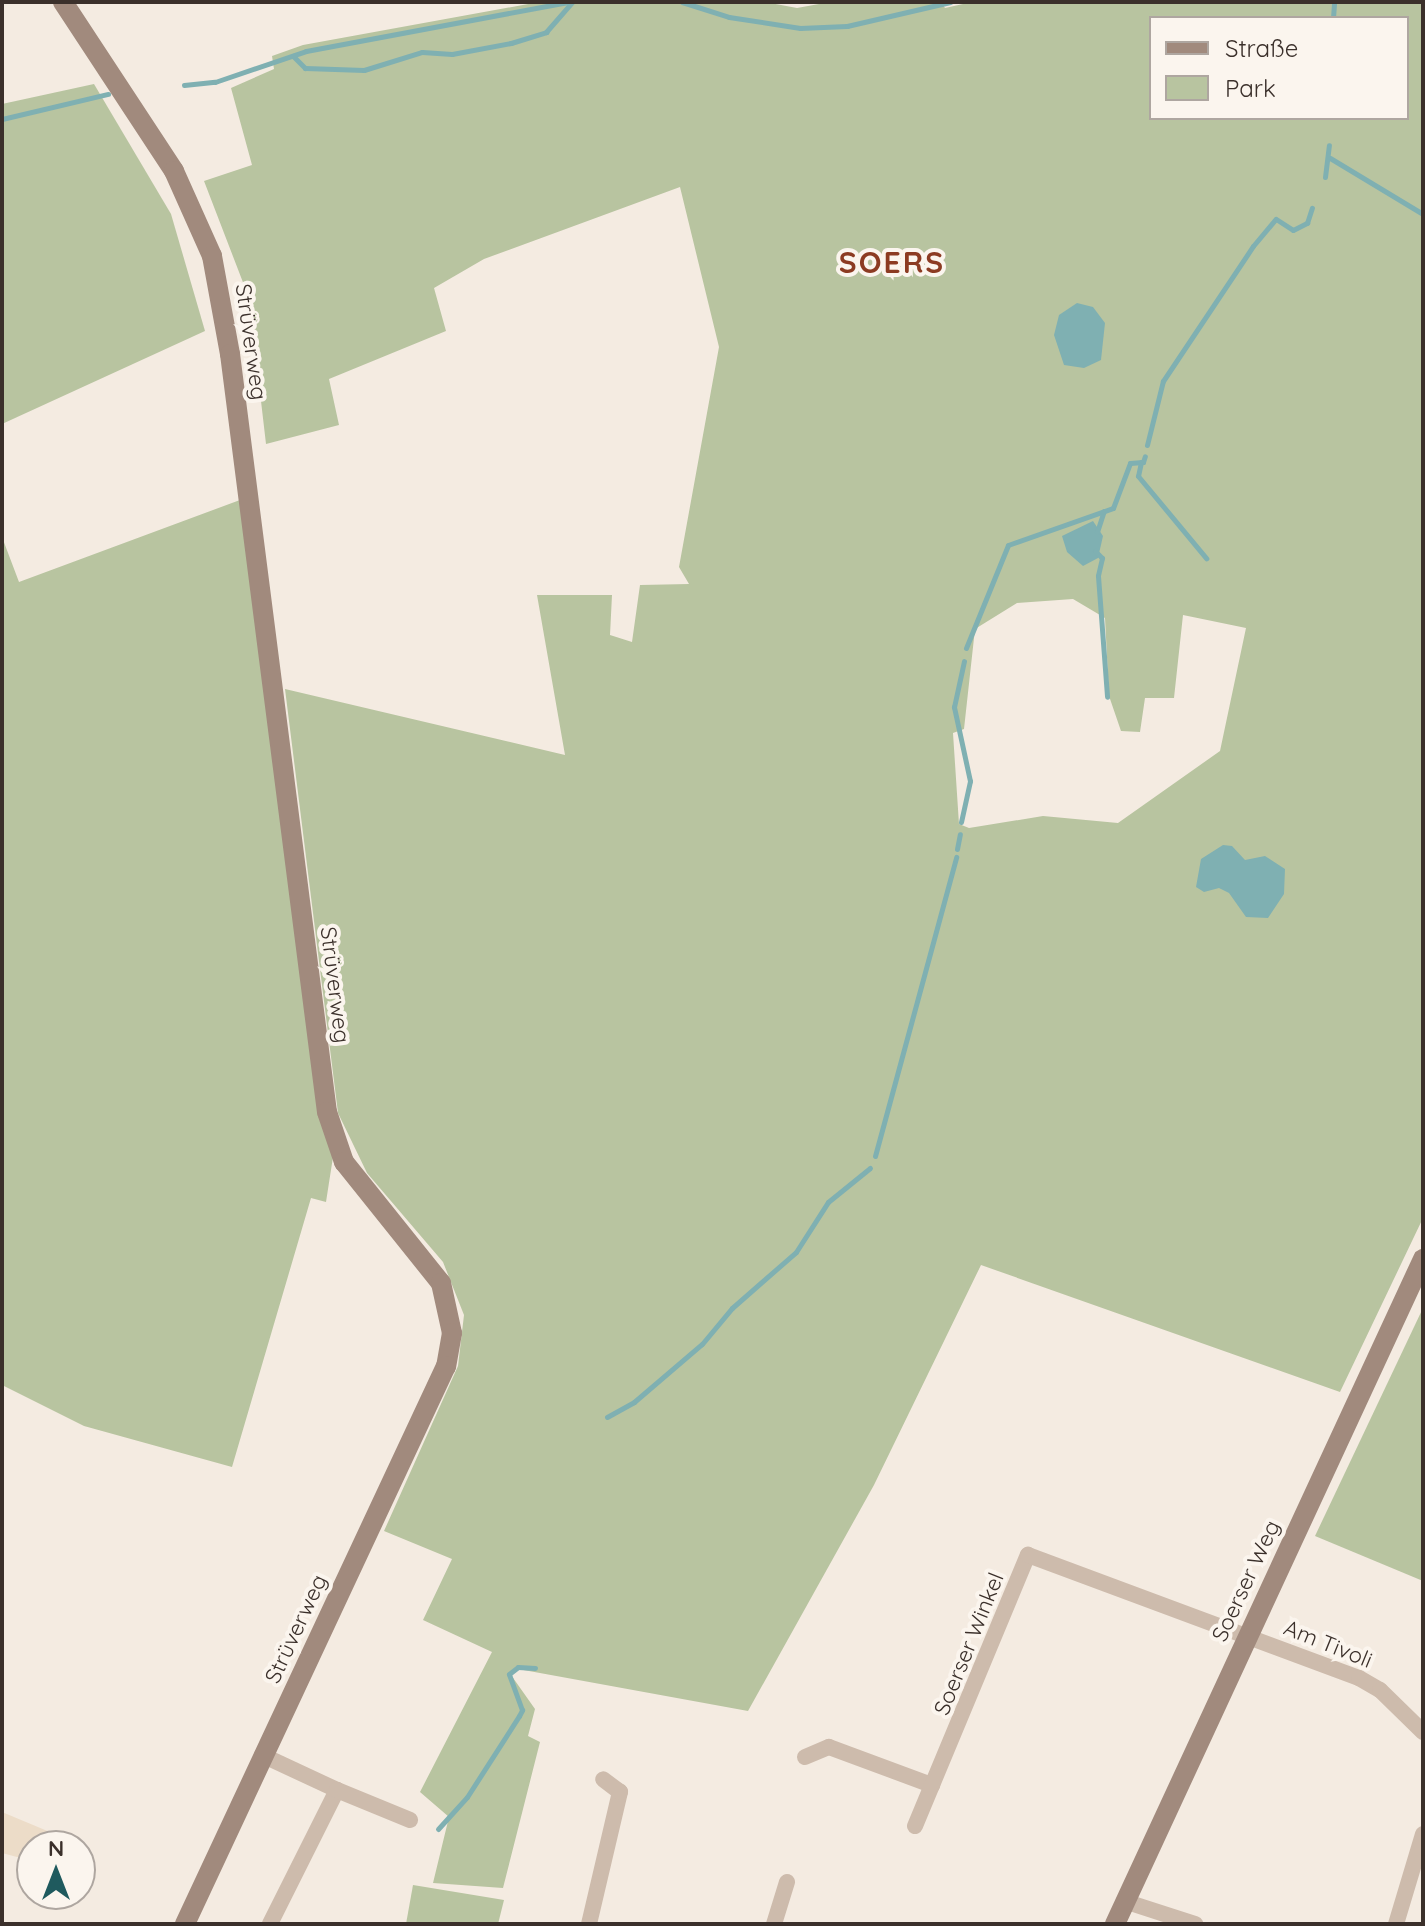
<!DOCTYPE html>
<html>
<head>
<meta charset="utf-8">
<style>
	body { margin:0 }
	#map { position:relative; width:1425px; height:1926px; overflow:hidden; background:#f4ebe1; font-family:Quicksand,sans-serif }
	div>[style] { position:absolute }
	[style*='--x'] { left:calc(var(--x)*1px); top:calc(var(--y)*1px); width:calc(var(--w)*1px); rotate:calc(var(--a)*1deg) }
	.green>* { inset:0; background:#b8c4a0 }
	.plaza>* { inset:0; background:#ecdcc8 }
	.water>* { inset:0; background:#7fb0b2 }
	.stream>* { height:5px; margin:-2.5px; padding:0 2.5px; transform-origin:2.5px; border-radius:2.5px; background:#7fb0b2 }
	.street>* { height:16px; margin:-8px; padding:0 8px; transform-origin:8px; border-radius:8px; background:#cdbbac }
	.secondary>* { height:20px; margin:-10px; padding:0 10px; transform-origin:10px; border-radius:10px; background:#a18a7d }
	span { translate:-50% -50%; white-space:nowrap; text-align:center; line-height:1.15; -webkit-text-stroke:8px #fbf5ee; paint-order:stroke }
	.street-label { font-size:22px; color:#3b302b }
	.district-label { font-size:30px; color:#8c3b22; font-weight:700; letter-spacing:2px }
	.frame { position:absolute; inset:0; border:4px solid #3b302b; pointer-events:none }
	.legend { position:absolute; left:1149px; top:16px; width:260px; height:104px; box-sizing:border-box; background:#fbf5ee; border:2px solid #aea6a0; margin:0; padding:10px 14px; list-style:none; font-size:24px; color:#3b302b }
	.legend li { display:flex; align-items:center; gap:16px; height:40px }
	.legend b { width:40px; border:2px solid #aea6a0 }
	.north { position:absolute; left:16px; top:1830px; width:80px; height:80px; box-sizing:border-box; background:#fbf5ee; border:2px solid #aea6a0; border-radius:50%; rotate:0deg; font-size:22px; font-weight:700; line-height:32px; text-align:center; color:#3b302b }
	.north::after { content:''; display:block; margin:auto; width:28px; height:36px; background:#1f5a5e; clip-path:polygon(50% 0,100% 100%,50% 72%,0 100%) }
</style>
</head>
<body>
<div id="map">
	<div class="green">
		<i style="clip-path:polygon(evenodd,539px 2px,765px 2px,797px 8px,830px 2px,941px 2px,945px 8px,972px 2px,1423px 2px,1423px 1218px,1340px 1392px,981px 1265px,874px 1485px,748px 1711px,518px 1669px,511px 1675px,535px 1709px,528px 1736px,540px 1742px,503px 1888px,433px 1883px,449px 1817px,420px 1792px,492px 1652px,423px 1620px,452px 1559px,384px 1531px,458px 1366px,464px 1315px,443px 1262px,367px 1173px,338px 1113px,285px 689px,565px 755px,537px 595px,612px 595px,610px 635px,632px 642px,640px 585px,689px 584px,679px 567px,719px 347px,680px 187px,484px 259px,434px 288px,446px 331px,329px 379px,339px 425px,266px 444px,249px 298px,204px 181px,252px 165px,231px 88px,274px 69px,272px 56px,303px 45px,539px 2px,1151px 18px,1407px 18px,1407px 118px,1151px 118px,1151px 18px,539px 2px,1073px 599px,1105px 618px,1109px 696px,1121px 731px,1140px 732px,1145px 698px,1174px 698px,1183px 615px,1246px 628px,1220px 751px,1118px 823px,1043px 816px,969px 828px,959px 824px,953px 733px,964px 729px,975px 629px,1017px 603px,1073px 599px)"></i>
		<i style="clip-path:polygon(94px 84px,171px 214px,205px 331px,2px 424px,2px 104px)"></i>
		<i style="clip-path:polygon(240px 500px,319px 1112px,333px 1157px,326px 1202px,311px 1198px,232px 1467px,84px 1426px,2px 1385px,2px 537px,19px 582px)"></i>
		<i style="clip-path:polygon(1423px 1308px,1423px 1581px,1315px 1536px)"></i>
		<i style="clip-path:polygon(413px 1885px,504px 1900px,498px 1924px,406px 1924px)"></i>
	</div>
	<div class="plaza">
		<i style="clip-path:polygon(2px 1812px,69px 1840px,67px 1846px,32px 1846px,32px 1861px,2px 1853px)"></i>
	</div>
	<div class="water">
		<i style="clip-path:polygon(1077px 303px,1093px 307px,1105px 323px,1101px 360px,1084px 368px,1064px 365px,1054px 335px,1059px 315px)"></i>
		<i style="clip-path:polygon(1093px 521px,1103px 536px,1098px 558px,1083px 566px,1067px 552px,1062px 536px)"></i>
		<i style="clip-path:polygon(1223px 845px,1232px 846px,1245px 860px,1265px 856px,1285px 869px,1284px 894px,1268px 918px,1246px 917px,1229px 893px,1219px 888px,1204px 892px,1196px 887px,1201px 859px)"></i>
	</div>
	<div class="stream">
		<i style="--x:682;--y:2;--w:49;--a:17.7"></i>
		<i style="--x:729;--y:17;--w:72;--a:8.8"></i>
		<i style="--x:800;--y:28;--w:47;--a:-2.4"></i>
		<i style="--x:847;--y:26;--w:106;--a:-13.1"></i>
		<i style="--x:1333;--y:18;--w:16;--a:-86"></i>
		<i style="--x:293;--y:56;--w:17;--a:45"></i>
		<i style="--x:305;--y:68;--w:59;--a:1.9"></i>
		<i style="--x:364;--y:70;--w:61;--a:-17.2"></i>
		<i style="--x:422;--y:52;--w:30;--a:4"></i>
		<i style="--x:452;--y:54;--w:60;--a:-10.6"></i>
		<i style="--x:511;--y:43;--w:37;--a:-17"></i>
		<i style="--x:546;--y:32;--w:40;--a:-49"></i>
		<i style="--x:184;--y:85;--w:31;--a:-6"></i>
		<i style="--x:215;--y:82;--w:96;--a:-18.8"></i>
		<i style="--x:306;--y:51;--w:268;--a:-10.6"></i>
		<i style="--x:2;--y:119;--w:109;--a:-13.3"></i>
		<i style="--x:1330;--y:158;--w:109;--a:31.1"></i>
		<i style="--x:1325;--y:177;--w:32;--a:-83"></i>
		<i style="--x:1147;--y:445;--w:66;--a:-76"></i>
		<i style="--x:1163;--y:381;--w:162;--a:-56.3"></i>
		<i style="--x:1253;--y:246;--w:35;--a:-50"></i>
		<i style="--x:1276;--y:219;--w:20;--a:33"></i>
		<i style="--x:1293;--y:230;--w:16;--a:-27"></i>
		<i style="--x:1307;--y:223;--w:16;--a:-72"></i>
		<i style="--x:1141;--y:462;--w:14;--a:102"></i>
		<i style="--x:1138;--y:476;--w:107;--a:50.3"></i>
		<i style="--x:1097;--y:532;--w:22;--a:-72"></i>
		<i style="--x:1095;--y:551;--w:10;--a:45"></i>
		<i style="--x:1102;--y:558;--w:18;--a:103"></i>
		<i style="--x:1098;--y:576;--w:121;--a:85.7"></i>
		<i style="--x:966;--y:648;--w:111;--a:-67.8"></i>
		<i style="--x:1008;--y:545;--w:111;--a:-19.4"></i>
		<i style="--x:1113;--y:508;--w:48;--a:-69.3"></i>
		<i style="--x:1130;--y:463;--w:13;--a:-4"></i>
		<i style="--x:1143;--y:462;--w:6;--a:-72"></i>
		<i style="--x:961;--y:822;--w:42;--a:-77.6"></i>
		<i style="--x:970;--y:781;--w:76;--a:-102.2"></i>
		<i style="--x:954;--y:707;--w:47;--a:-77.7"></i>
		<i style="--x:957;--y:849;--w:15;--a:-79"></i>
		<i style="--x:875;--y:1156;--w:310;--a:-74.8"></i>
		<i style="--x:607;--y:1417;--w:31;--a:-29"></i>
		<i style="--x:634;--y:1402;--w:89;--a:-40.5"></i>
		<i style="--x:702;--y:1344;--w:47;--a:-50.2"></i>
		<i style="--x:732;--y:1308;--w:85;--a:-41.2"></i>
		<i style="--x:796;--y:1252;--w:59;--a:-57.4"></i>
		<i style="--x:828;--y:1202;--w:54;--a:-39"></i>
		<i style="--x:438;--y:1829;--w:43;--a:-47.8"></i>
		<i style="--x:467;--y:1797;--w:96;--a:-57.3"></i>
		<i style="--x:519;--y:1716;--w:7;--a:-63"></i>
		<i style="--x:522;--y:1710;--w:38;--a:-110"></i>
		<i style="--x:509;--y:1674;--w:11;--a:-38"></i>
		<i style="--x:518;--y:1667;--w:17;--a:3"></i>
	</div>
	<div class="street">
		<i style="--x:262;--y:1755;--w:83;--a:25"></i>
		<i style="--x:337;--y:1790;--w:150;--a:116.6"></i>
		<i style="--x:805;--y:1757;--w:26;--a:-23"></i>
		<i style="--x:829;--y:1747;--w:110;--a:20.3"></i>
		<i style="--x:337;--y:1790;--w:79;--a:22.3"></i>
		<i style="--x:915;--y:1826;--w:294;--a:-67.4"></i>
		<i style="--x:1028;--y:1555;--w:353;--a:20.4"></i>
		<i style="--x:1359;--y:1678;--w:24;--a:30"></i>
		<i style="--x:1380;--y:1690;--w:60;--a:44.3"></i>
		<i style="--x:1124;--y:1901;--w:75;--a:17.9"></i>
		<i style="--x:589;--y:1924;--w:136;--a:-76.8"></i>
		<i style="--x:620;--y:1792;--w:21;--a:-143"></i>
		<i style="--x:774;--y:1924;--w:44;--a:-72.8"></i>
		<i style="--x:1396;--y:1924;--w:94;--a:-73.3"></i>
	</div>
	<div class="secondary">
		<i style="--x:63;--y:2;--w:202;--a:56.7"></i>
		<i style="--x:174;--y:171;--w:93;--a:65.9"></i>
		<i style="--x:212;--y:256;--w:100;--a:79.6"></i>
		<i style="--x:230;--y:354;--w:764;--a:82.71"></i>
		<i style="--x:327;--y:1112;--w:53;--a:71.2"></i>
		<i style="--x:344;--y:1162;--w:155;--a:51.3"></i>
		<i style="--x:441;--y:1283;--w:51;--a:77.6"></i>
		<i style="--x:452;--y:1333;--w:34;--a:100"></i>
		<i style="--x:446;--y:1366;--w:616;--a:115.07"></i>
		<i style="--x:1115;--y:1924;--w:733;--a:-65.15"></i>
	</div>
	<div class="street-label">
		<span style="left:251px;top:342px;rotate:82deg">Strüverweg</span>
		<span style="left:335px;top:985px;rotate:83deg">Strüverweg</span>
		<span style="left:1246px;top:1581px;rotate:-65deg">Soerser Weg</span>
		<span style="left:296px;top:1629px;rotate:-65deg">Strüverweg</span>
		<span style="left:969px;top:1644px;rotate:-68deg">Soerser Winkel</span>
		<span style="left:1328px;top:1644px;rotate:22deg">Am Tivoli</span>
	</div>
	<div class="district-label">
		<span style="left:892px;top:262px">SOERS</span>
	</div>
	<div class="frame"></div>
	<ul class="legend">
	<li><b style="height:10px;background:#a18a7d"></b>Straße</li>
	<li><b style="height:22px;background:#b8c4a0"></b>Park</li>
	</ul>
	<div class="north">N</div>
</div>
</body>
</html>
